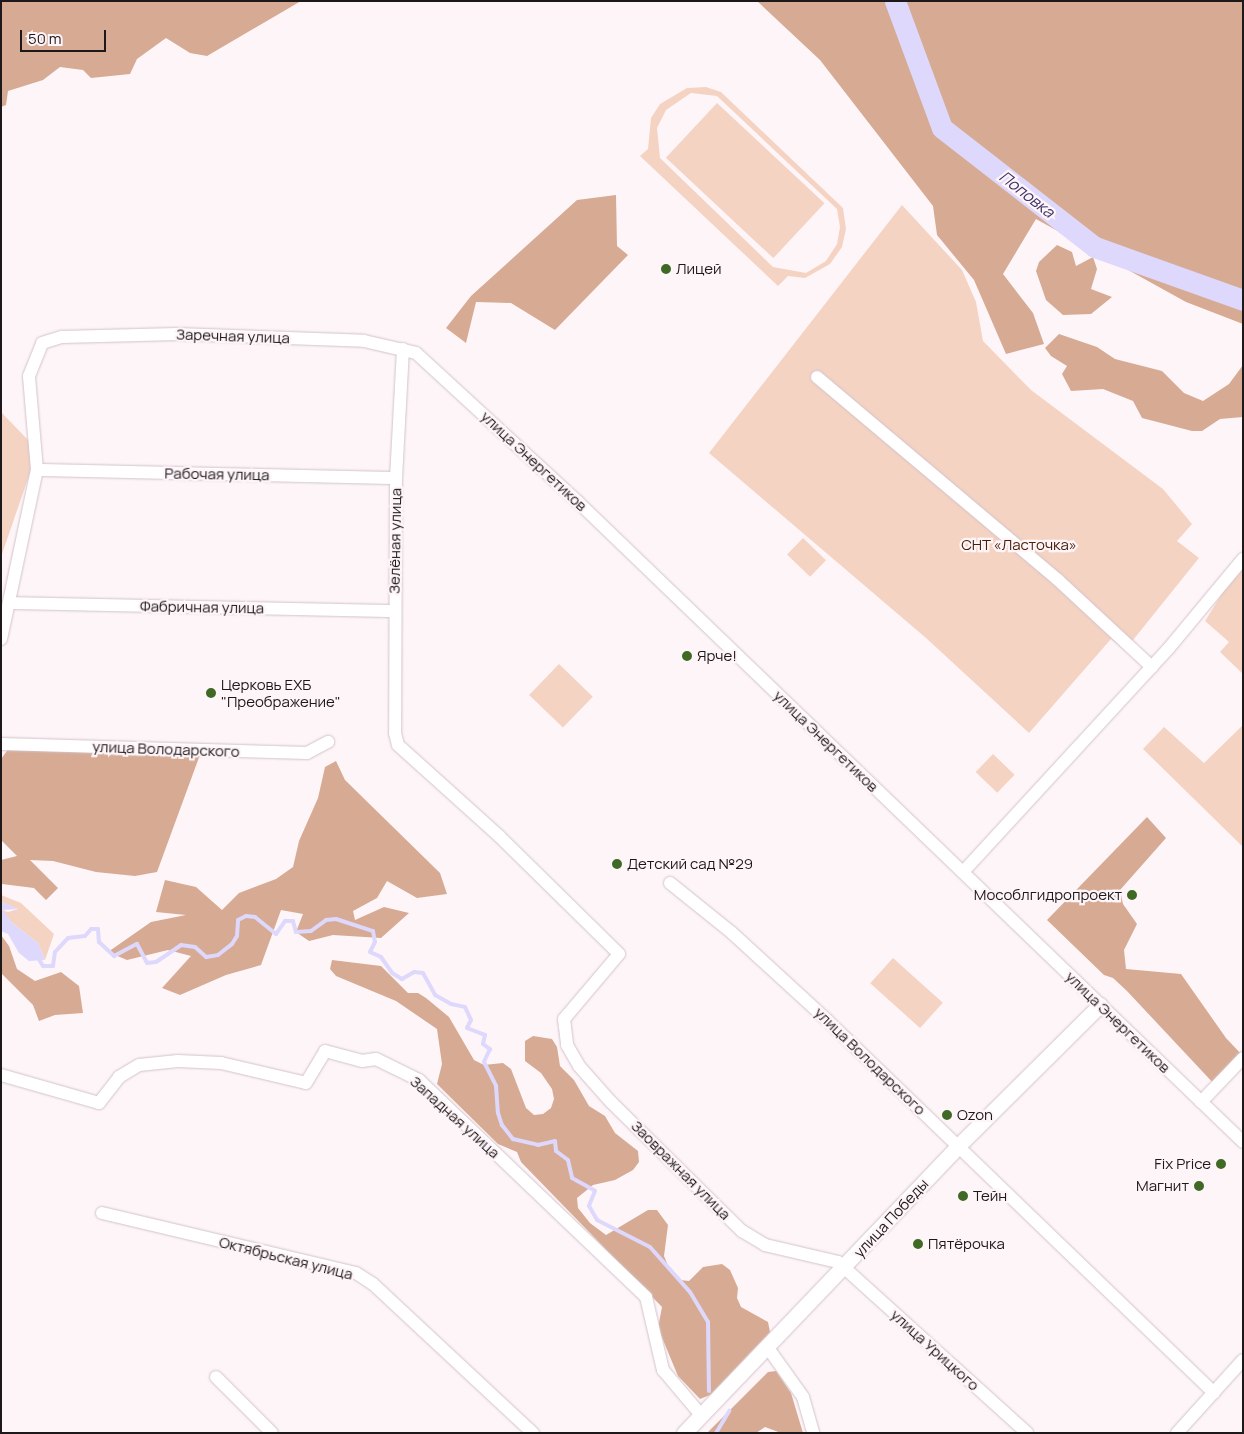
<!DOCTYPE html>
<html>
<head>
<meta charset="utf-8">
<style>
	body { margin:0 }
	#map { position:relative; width:1244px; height:1434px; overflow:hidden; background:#fef5f9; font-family:Manrope,sans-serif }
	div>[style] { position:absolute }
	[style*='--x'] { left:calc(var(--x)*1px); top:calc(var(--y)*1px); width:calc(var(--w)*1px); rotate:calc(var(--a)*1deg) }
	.green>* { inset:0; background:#f5d3c3; transform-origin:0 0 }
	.forest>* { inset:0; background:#d7aa93 }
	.water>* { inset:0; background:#ddd8fc }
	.stream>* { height:4px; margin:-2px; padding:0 2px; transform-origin:2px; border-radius:2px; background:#ddd8fc }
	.river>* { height:21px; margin:-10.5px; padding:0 10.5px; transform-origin:10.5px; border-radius:10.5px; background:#ddd8fc }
	.roads { filter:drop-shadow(0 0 1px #d2c3ca) drop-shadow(0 0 1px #d2c3ca) }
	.minor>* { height:12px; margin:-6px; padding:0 6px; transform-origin:6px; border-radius:6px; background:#fff }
	.tertiary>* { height:15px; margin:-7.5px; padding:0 7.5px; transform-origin:7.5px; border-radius:7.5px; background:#fff }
	.dots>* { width:14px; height:14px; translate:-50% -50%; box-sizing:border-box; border:2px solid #fef5f9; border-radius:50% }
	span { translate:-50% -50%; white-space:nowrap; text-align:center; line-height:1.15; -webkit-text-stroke:4.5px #fef5f9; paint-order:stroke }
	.poi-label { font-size:15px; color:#1d181a }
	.left { translate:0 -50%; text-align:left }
	.right { translate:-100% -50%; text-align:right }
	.street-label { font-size:15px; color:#1d181a }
	.park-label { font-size:15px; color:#4a1f06 }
	.water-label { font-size:16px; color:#3e3268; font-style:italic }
	.frame { position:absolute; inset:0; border:2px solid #1d181a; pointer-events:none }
	.scale { position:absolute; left:20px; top:30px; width:86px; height:22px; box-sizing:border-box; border:2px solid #1d181a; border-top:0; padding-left:6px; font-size:15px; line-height:18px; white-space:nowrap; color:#1d181a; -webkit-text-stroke:4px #fef5f9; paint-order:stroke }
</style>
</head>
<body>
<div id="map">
	<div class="green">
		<i style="clip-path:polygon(evenodd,687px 88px,706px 87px,721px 92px,843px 208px,846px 229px,842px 247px,830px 264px,805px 278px,788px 276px,778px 286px,640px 156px,648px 149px,651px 118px,660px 104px,687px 88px,691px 93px,717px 96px,837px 209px,840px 227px,837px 244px,826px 261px,806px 273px,773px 267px,660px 158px,657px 128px,666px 110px,691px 93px)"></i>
		<i style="left:717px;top:103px;width:147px;height:75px;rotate:43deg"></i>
		<i style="clip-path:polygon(902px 205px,962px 270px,976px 302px,983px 341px,1031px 390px,1163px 489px,1192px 524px,1177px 541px,1199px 558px,1125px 650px,1111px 639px,1029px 733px,926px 638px,709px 453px)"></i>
		<i style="clip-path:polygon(1px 412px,30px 442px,32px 467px,1px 557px)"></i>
		<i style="left:803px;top:538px;width:32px;height:23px;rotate:44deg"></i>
		<i style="clip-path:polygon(1243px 569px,1243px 674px,1220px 652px,1229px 642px,1205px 621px,1225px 589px)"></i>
		<i style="left:559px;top:664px;width:47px;height:43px;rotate:44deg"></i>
		<i style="clip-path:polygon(1243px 725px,1243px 847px,1143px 749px,1164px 727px,1204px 763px)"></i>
		<i style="left:993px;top:754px;width:30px;height:25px;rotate:44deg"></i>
		<i style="clip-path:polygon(1px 895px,21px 903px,54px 934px,45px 960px,38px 943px,11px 922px,2px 910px,8px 912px,18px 909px,2px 902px)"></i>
		<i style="left:893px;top:958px;width:67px;height:34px;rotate:42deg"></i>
	</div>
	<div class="forest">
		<i style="clip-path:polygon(1px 1px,301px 1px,207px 56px,190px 53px,166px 38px,137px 59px,130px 74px,91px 78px,83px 70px,60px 67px,43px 80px,8px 91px,6px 105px,1px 107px)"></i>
		<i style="clip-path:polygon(757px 1px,1243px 1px,1243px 324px,1186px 302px,1036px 219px,1003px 274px,1033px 313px,1044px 344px,1006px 354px,974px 280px,937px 235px,933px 206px,820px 60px)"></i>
		<i style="clip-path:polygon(616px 195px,617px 246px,628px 255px,555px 330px,511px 303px,476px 302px,466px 343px,446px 328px,471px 296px,577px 200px)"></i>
		<i style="clip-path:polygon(1057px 245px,1072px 252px,1076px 266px,1093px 257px,1097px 269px,1091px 289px,1112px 297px,1091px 314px,1063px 315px,1046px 300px,1036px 271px,1039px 262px)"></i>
		<i style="clip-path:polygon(1059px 334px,1097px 347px,1115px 359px,1162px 371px,1184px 393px,1203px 401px,1229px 384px,1243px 365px,1243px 417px,1220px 419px,1202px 431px,1192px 431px,1142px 418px,1133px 401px,1103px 389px,1071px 391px,1062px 374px,1067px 366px,1051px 356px,1045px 348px)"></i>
		<i style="clip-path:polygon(12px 744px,201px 752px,157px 872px,135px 876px,96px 872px,53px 861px,30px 860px,58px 888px,46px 900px,34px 888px,2px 884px,1px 860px,17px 856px,1px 840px,1px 759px)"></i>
		<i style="clip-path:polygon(336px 761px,345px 780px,440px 873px,447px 894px,417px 898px,387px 881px,377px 898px,353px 911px,355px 920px,384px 907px,409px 913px,381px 938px,333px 935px,309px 941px,296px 932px,303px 914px,281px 910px,261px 965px,226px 975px,180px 995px,162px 988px,191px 956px,168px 950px,127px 960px,108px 952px,151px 922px,186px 915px,156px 912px,165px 880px,196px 887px,222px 910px,239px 893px,276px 879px,293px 867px,299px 841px,318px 798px,325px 767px)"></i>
		<i style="clip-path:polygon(1147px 817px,1166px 838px,1120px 890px,1123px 904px,1137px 924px,1124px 950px,1126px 969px,1181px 974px,1226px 1038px,1243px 1056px,1216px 1086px,1127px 991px,1113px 978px,1104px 975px,1047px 920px)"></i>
		<i style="clip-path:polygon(1px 935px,9px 946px,17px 969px,35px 981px,61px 972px,79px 986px,83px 1013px,55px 1015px,39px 1021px,33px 1005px,1px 973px)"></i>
		<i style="clip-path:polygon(332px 960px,381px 966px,408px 993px,418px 993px,426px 998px,449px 1017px,474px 1060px,484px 1065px,503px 1063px,511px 1069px,526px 1108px,534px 1115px,543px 1114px,551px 1108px,554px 1099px,552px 1089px,541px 1073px,525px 1061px,525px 1041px,533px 1036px,552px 1039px,557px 1047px,560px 1066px,574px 1080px,589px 1106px,605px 1116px,615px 1133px,638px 1151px,639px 1162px,633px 1170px,615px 1180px,593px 1185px,577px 1198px,578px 1208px,590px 1223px,606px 1235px,648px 1210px,657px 1210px,668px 1225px,664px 1256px,671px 1273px,680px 1280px,689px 1281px,703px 1267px,722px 1264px,730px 1270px,738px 1288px,737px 1298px,741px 1307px,768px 1322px,770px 1332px,710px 1395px,700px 1399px,678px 1376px,658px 1328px,662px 1307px,521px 1162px,517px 1152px,498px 1144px,437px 1084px,442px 1064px,437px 1029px,396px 1001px,336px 976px,330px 969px)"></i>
		<i style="clip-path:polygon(776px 1371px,791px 1393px,803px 1433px,781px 1433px,765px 1427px,756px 1433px,707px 1433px,768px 1372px)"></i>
	</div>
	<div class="water">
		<i style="clip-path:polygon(1px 901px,18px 909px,3px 910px,11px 922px,38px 943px,45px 960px,29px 961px,19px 953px,8px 934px,1px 931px)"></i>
	</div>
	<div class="stream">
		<i style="--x:37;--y:956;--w:12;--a:59"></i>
		<i style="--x:43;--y:966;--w:10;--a:0"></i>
		<i style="--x:53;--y:966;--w:14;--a:-82"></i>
		<i style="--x:55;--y:952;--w:19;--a:-47"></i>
		<i style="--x:68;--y:938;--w:17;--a:-7"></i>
		<i style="--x:85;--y:936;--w:9;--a:-49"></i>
		<i style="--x:91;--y:929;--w:7;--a:0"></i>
		<i style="--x:98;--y:929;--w:13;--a:86"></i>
		<i style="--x:99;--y:942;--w:21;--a:43"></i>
		<i style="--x:114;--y:956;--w:26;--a:-28"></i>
		<i style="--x:137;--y:944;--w:21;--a:62"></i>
		<i style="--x:147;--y:963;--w:9;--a:-6"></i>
		<i style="--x:156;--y:962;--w:30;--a:-34"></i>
		<i style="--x:181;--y:945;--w:14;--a:8"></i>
		<i style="--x:195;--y:947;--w:15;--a:42"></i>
		<i style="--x:206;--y:957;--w:12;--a:-9"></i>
		<i style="--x:218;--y:955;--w:18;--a:-38"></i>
		<i style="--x:232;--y:944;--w:9;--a:-58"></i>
		<i style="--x:237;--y:936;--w:16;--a:-86"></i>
		<i style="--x:238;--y:920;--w:9;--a:-27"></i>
		<i style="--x:246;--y:916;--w:9;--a:6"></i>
		<i style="--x:255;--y:917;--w:27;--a:39"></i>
		<i style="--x:276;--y:934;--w:16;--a:-55"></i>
		<i style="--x:285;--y:921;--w:8;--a:0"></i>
		<i style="--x:293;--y:921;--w:11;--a:75"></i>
		<i style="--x:296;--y:932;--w:15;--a:-4"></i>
		<i style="--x:311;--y:931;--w:19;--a:-36"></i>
		<i style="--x:326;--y:920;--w:10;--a:-6"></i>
		<i style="--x:336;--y:919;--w:39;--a:18"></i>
		<i style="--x:373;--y:931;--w:11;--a:80"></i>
		<i style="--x:375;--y:942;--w:11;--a:117"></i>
		<i style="--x:370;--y:952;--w:12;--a:24"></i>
		<i style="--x:381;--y:957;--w:19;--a:55"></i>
		<i style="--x:392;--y:973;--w:12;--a:31"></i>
		<i style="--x:402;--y:979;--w:14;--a:-30"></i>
		<i style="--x:414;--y:972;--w:9;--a:6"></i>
		<i style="--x:423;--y:973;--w:25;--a:61"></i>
		<i style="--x:435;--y:995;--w:18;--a:29"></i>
		<i style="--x:451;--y:1004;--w:14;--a:12"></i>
		<i style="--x:465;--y:1007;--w:14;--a:65"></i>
		<i style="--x:471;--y:1020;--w:9;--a:117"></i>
		<i style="--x:467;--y:1028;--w:19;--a:21"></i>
		<i style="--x:485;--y:1035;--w:9;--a:103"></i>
		<i style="--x:483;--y:1044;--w:9;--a:36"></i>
		<i style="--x:490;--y:1049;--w:14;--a:115"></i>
		<i style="--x:484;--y:1062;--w:27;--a:63"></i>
		<i style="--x:496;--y:1086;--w:27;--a:86"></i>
		<i style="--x:498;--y:1113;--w:13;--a:72"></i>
		<i style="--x:502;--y:1125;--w:18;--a:52"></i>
		<i style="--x:513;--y:1139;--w:26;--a:13"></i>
		<i style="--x:538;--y:1145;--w:17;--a:-13"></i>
		<i style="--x:555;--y:1141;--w:10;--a:84"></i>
		<i style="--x:556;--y:1151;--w:15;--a:37"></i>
		<i style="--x:568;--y:1160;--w:18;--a:77"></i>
		<i style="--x:572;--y:1178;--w:26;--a:29"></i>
		<i style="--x:595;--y:1191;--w:16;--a:112"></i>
		<i style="--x:589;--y:1206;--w:16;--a:60"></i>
		<i style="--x:597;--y:1220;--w:59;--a:27"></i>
		<i style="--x:650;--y:1247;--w:60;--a:48.4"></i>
		<i style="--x:690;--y:1292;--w:35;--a:59"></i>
		<i style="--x:708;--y:1322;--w:69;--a:89.2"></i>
		<i style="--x:716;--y:1433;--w:26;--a:-59"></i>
	</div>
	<div class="river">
		<i style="--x:895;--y:1;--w:135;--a:69.7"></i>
		<i style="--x:942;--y:128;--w:194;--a:37.9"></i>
		<i style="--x:1095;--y:247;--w:157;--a:19.7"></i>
	</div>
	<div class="roads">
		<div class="minor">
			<i style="--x:403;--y:349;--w:129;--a:93.1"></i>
			<i style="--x:396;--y:478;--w:255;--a:90.2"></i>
			<i style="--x:395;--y:733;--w:12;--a:76"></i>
			<i style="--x:398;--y:745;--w:136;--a:42"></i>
			<i style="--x:499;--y:836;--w:168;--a:44.5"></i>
			<i style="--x:619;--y:954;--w:85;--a:130.2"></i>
			<i style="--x:564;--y:1019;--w:26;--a:83"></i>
			<i style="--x:567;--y:1045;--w:24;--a:60"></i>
			<i style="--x:579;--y:1066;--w:48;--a:48.4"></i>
			<i style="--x:611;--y:1102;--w:184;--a:44.6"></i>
			<i style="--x:742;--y:1231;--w:27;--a:31"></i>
			<i style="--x:765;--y:1245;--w:75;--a:13.1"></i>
			<i style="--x:838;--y:1262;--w:255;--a:42.1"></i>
			<i style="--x:817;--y:377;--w:315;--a:40.1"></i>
			<i style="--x:1058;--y:580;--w:128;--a:42.8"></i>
			<i style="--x:37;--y:470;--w:359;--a:1.3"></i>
			<i style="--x:10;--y:603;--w:384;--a:1.2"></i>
			<i style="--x:1;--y:639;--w:173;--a:-78"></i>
			<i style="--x:37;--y:470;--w:94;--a:-94.9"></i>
			<i style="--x:29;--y:376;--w:35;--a:-68"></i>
			<i style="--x:42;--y:343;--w:21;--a:-17"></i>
			<i style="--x:62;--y:337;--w:115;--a:-1.5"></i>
			<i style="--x:177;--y:334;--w:187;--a:2.1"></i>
			<i style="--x:364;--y:341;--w:53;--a:13"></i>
			<i style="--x:416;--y:353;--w:220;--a:42.6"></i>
			<i style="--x:578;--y:502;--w:923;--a:43.9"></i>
			<i style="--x:1;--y:744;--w:306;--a:1.7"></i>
			<i style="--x:307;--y:753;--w:24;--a:-28"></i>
			<i style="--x:963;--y:872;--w:304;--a:-47.4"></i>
			<i style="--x:1169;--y:648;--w:116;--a:-50.3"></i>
			<i style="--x:670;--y:883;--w:78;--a:38.8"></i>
			<i style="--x:731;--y:932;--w:132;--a:42.5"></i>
			<i style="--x:828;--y:1021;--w:536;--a:43.94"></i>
			<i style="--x:1;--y:1075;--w:102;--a:15.9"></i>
			<i style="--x:99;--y:1103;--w:33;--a:-52"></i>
			<i style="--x:119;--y:1077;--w:23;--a:-31"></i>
			<i style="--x:139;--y:1065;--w:39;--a:-6"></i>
			<i style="--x:178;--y:1061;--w:43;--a:2.7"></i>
			<i style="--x:221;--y:1063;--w:87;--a:13.2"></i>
			<i style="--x:306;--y:1083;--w:37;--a:-59"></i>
			<i style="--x:325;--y:1051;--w:38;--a:15"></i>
			<i style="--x:362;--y:1061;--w:14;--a:-8"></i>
			<i style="--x:376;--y:1059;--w:48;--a:26"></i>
			<i style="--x:419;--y:1080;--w:314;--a:43.7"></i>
			<i style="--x:646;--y:1297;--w:75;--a:76.9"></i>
			<i style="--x:663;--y:1370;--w:59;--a:49.8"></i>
			<i style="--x:1201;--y:1102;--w:61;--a:-46.3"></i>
			<i style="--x:102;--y:1213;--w:261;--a:13.3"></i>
			<i style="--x:356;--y:1273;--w:20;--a:33"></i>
			<i style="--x:373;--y:1284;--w:219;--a:43"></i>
			<i style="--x:768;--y:1348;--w:60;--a:54.5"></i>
			<i style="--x:803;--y:1397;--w:37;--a:74"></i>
			<i style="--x:216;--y:1377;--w:79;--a:45"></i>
			<i style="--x:1177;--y:1433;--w:98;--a:-47.9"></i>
		</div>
		<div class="tertiary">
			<i style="--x:684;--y:1433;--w:397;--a:-46.3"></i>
			<i style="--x:958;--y:1146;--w:200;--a:-44.8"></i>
		</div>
	</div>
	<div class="dots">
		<i style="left:666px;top:269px;background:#406925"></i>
		<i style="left:687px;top:656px;background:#406925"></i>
		<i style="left:211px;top:693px;background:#406925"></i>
		<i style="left:617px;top:864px;background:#406925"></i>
		<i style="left:1132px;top:895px;background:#406925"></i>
		<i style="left:947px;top:1115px;background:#406925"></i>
		<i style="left:1221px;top:1164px;background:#406925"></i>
		<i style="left:1199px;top:1186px;background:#406925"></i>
		<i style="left:963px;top:1196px;background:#406925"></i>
		<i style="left:918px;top:1244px;background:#406925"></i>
	</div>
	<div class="poi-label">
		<span class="left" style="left:676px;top:269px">Лицей</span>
		<span class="left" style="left:697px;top:656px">Ярче!</span>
		<span class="left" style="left:221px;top:693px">Церковь ЕХБ<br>"Преображение"</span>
		<span class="left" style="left:627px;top:864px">Детский сад №29</span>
		<span class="right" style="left:1122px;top:895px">Мособлгидропроект</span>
		<span class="left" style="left:957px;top:1115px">Ozon</span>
		<span class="right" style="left:1211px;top:1164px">Fix Price</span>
		<span class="right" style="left:1189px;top:1186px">Магнит</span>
		<span class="left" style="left:973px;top:1196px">Тейн</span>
		<span class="left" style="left:928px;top:1244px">Пятёрочка</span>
	</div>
	<div class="street-label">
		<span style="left:233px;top:336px;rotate:2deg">Заречная улица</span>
		<span style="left:534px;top:461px;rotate:43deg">улица Энергетиков</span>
		<span style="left:217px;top:474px;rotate:1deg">Рабочая улица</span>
		<span style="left:395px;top:541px;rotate:-89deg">Зелёная улица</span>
		<span style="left:202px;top:607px;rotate:1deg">Фабричная улица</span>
		<span style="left:826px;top:741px;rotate:44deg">улица Энергетиков</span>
		<span style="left:166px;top:749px;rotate:2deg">улица Володарского</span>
		<span style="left:1118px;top:1022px;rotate:44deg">улица Энергетиков</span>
		<span style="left:870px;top:1061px;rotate:44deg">улица Володарского</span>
		<span style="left:455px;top:1117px;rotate:42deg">Западная улица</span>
		<span style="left:681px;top:1170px;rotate:45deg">Заовражная улица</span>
		<span style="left:891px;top:1218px;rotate:-47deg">улица Победы</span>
		<span style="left:286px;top:1258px;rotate:14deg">Октябрьская улица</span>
		<span style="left:935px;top:1350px;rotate:42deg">улица Урицкого</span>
	</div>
	<div class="park-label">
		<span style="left:1019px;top:545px">СНТ «Ласточка»</span>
	</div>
	<div class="water-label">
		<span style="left:1027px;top:194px;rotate:38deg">Поповка</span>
	</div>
	<div class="frame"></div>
	<div class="scale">50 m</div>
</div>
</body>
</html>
